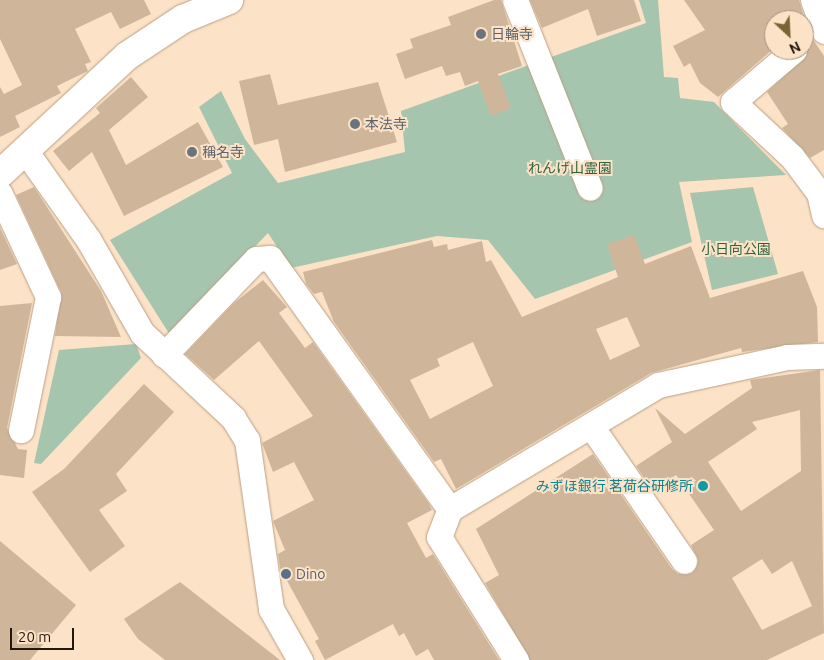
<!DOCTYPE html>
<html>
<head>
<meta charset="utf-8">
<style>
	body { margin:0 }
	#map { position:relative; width:824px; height:660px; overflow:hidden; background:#fce2c6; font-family:Ubuntu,"Noto Sans JP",sans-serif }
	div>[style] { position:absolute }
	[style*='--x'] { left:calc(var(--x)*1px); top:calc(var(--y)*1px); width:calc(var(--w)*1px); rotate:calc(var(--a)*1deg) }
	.green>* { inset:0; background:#a6c5ae }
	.building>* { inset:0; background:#cfb69b }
	.roads { filter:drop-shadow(0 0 1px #b9a086) drop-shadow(0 0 1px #b9a086) }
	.street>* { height:25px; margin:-12.5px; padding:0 12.5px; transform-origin:12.5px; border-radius:12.5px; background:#fff }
	.secondary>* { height:28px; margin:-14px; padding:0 14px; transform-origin:14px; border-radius:14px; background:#fff }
	.dots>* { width:14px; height:14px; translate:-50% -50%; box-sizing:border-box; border:2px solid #fce2c6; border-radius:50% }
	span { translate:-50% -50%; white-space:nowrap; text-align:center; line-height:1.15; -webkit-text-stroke:4px #fce2c6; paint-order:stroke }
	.worship-label { font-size:14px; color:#5b616d }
	.left { translate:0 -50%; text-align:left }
	.park-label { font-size:14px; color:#2e6340 }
	.culture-label { font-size:14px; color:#0d838f }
	.right { translate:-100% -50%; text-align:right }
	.service-label { font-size:14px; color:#4e5e75 }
	.north { position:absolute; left:764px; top:10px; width:50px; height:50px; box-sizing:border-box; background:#fce2c6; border:1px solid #a5917c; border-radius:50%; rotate:155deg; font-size:14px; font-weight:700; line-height:20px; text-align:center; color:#22180e }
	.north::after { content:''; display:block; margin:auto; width:18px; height:22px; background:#7a6433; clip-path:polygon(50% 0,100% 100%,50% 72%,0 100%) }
	.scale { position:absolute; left:10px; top:628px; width:64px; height:22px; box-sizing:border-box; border:2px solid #22180e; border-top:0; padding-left:6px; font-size:15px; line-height:18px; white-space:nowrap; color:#22180e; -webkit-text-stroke:4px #fce2c6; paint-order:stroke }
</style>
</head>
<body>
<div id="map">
	<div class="green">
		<i style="clip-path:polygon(639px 0,658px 0,664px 77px,678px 78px,680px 98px,714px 102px,786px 175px,679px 182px,692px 242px,535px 299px,488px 240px,437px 236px,291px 268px,268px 233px,170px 335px,110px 240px,232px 173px,199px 107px,221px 91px,245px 139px,278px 183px,405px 152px,401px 111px,646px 23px)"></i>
		<i style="clip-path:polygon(753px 187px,778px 274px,712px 290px,690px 193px)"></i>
		<i style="clip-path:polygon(136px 344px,141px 358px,41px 464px,34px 463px,59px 350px)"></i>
	</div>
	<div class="building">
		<i style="clip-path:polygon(0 0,144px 0,151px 14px,120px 29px,111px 12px,75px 29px,91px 62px,85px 64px,88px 71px,57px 86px,61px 93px,15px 116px,20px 127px,0 137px,0 87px,4px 94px,22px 85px,0 39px)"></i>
		<i style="clip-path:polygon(494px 0,501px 0,522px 66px,498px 74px,511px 108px,491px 116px,478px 81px,465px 86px,460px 72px,446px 76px,442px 66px,405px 79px,396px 54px,413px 48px,410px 39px,451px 25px,448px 17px)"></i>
		<i style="clip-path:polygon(530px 0,634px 0,641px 21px,597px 36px,588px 9px,542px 28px)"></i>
		<i style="clip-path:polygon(684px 0,799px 0,804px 17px,774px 20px,774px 48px,718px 97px,700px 83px,690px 63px,684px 67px,673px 46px,705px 30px)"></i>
		<i style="clip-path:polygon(804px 26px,824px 56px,824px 150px,810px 158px,782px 128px,788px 124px,767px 92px,807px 55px)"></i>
		<i style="clip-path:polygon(270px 74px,278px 105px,378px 82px,397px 142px,285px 172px,278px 139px,254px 145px,239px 81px)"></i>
		<i style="clip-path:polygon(131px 77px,148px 97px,109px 130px,126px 165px,198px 122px,223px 167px,124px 216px,92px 152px,69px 171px,53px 151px,100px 113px,96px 108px)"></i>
		<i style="clip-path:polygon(34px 187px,101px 291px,121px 337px,55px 336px,61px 292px,16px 195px)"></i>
		<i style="clip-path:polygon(0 228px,17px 264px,0 270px)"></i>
		<i style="clip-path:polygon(evenodd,634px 235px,645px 264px,691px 246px,710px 298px,803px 271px,817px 307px,818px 342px,742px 352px,741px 348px,651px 373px,456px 489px,441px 459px,434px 462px,334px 322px,322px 292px,314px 294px,306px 284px,303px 272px,432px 240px,434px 247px,447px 244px,448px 250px,482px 241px,486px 262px,491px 260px,522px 317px,618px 277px,607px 244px,634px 235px,627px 317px,640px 346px,610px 360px,596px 329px,627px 317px,634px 235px,473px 342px,493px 386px,430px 419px,410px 380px,440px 366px,437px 359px,473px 342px)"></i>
		<i style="clip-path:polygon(263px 280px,287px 307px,279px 313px,305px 348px,313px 342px,429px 504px,432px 510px,407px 523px,426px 558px,433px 554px,499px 660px,434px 660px,428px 649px,416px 656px,404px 633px,399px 636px,393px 624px,325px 660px,315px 641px,319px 639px,280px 568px,278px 554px,285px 550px,273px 521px,314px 500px,294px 462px,273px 472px,262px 443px,313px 416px,259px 341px,214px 380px,185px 354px,234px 303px)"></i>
		<i style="clip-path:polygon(32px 303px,7px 428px,18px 449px,27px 450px,24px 478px,0 475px,0 306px)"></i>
		<i style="clip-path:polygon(evenodd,820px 370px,824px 633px,767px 660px,530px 660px,485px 583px,499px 575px,476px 529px,593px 454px,672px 569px,678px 574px,692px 573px,698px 560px,691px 545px,714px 530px,676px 475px,653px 490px,636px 466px,672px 442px,655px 408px,685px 434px,752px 388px,750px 380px,820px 370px,800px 410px,801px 471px,741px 511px,708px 462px,757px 429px,752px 422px,800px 410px,820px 370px,762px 559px,772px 574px,792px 561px,812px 606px,762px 630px,732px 578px,762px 559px)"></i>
		<i style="clip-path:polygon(144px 384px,174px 412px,116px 474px,127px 491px,99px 510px,125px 546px,90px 572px,32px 492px,64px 469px)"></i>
		<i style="clip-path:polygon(0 541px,76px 605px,30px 660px,0 660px)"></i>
		<i style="clip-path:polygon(180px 582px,280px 660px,165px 660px,138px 639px,124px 619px)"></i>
	</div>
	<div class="roads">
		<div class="street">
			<i style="--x:515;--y:0;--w:202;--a:68.3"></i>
			<i style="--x:813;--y:0;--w:33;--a:70"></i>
			<i style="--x:794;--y:50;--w:80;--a:139.6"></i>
			<i style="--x:733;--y:102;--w:81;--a:43"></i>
			<i style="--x:792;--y:157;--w:45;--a:53.1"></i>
			<i style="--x:819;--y:193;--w:23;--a:77"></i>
			<i style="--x:24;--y:149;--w:110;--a:54.6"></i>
			<i style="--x:88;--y:239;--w:108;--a:60.1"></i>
			<i style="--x:142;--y:333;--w:125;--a:43"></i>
			<i style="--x:233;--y:418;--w:26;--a:58"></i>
			<i style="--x:247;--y:440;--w:171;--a:81.9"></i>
			<i style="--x:271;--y:609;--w:59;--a:60.4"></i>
			<i style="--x:0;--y:194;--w:114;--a:65"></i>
			<i style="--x:48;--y:297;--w:136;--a:101.5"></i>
			<i style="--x:164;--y:355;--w:133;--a:-46.2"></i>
			<i style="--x:256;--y:259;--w:14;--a:-4"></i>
			<i style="--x:270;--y:258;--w:309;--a:54.4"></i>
			<i style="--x:591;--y:426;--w:164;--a:55.4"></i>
			<i style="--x:516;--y:660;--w:145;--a:-122"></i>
			<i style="--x:439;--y:537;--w:30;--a:-69"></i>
			<i style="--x:450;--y:509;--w:242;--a:-30.8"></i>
			<i style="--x:658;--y:385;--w:132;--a:-12.2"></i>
			<i style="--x:787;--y:357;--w:37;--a:-2"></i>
		</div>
		<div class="secondary">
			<i style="--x:0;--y:174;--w:173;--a:-42.9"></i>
			<i style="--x:127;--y:56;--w:67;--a:-33.5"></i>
			<i style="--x:183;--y:19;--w:50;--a:-22.4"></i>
		</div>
	</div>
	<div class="dots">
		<i style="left:481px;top:34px;background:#6b7280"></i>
		<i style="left:355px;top:124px;background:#6b7280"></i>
		<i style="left:192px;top:152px;background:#6b7280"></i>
		<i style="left:703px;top:486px;background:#0f9aa8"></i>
		<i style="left:286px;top:574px;background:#5c6f8a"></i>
	</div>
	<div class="worship-label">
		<span class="left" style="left:491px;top:34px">日輪寺</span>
		<span class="left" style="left:365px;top:124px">本法寺</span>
		<span class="left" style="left:202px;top:152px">稱名寺</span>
	</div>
	<div class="park-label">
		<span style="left:570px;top:168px">れんげ山霊園</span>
		<span style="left:736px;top:249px">小日向公園</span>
	</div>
	<div class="culture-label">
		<span class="right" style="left:693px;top:486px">みずほ銀行 茗荷谷研修所</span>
	</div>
	<div class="service-label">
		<span class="left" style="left:296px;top:574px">Dino</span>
	</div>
	<div class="north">N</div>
	<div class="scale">20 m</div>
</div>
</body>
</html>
